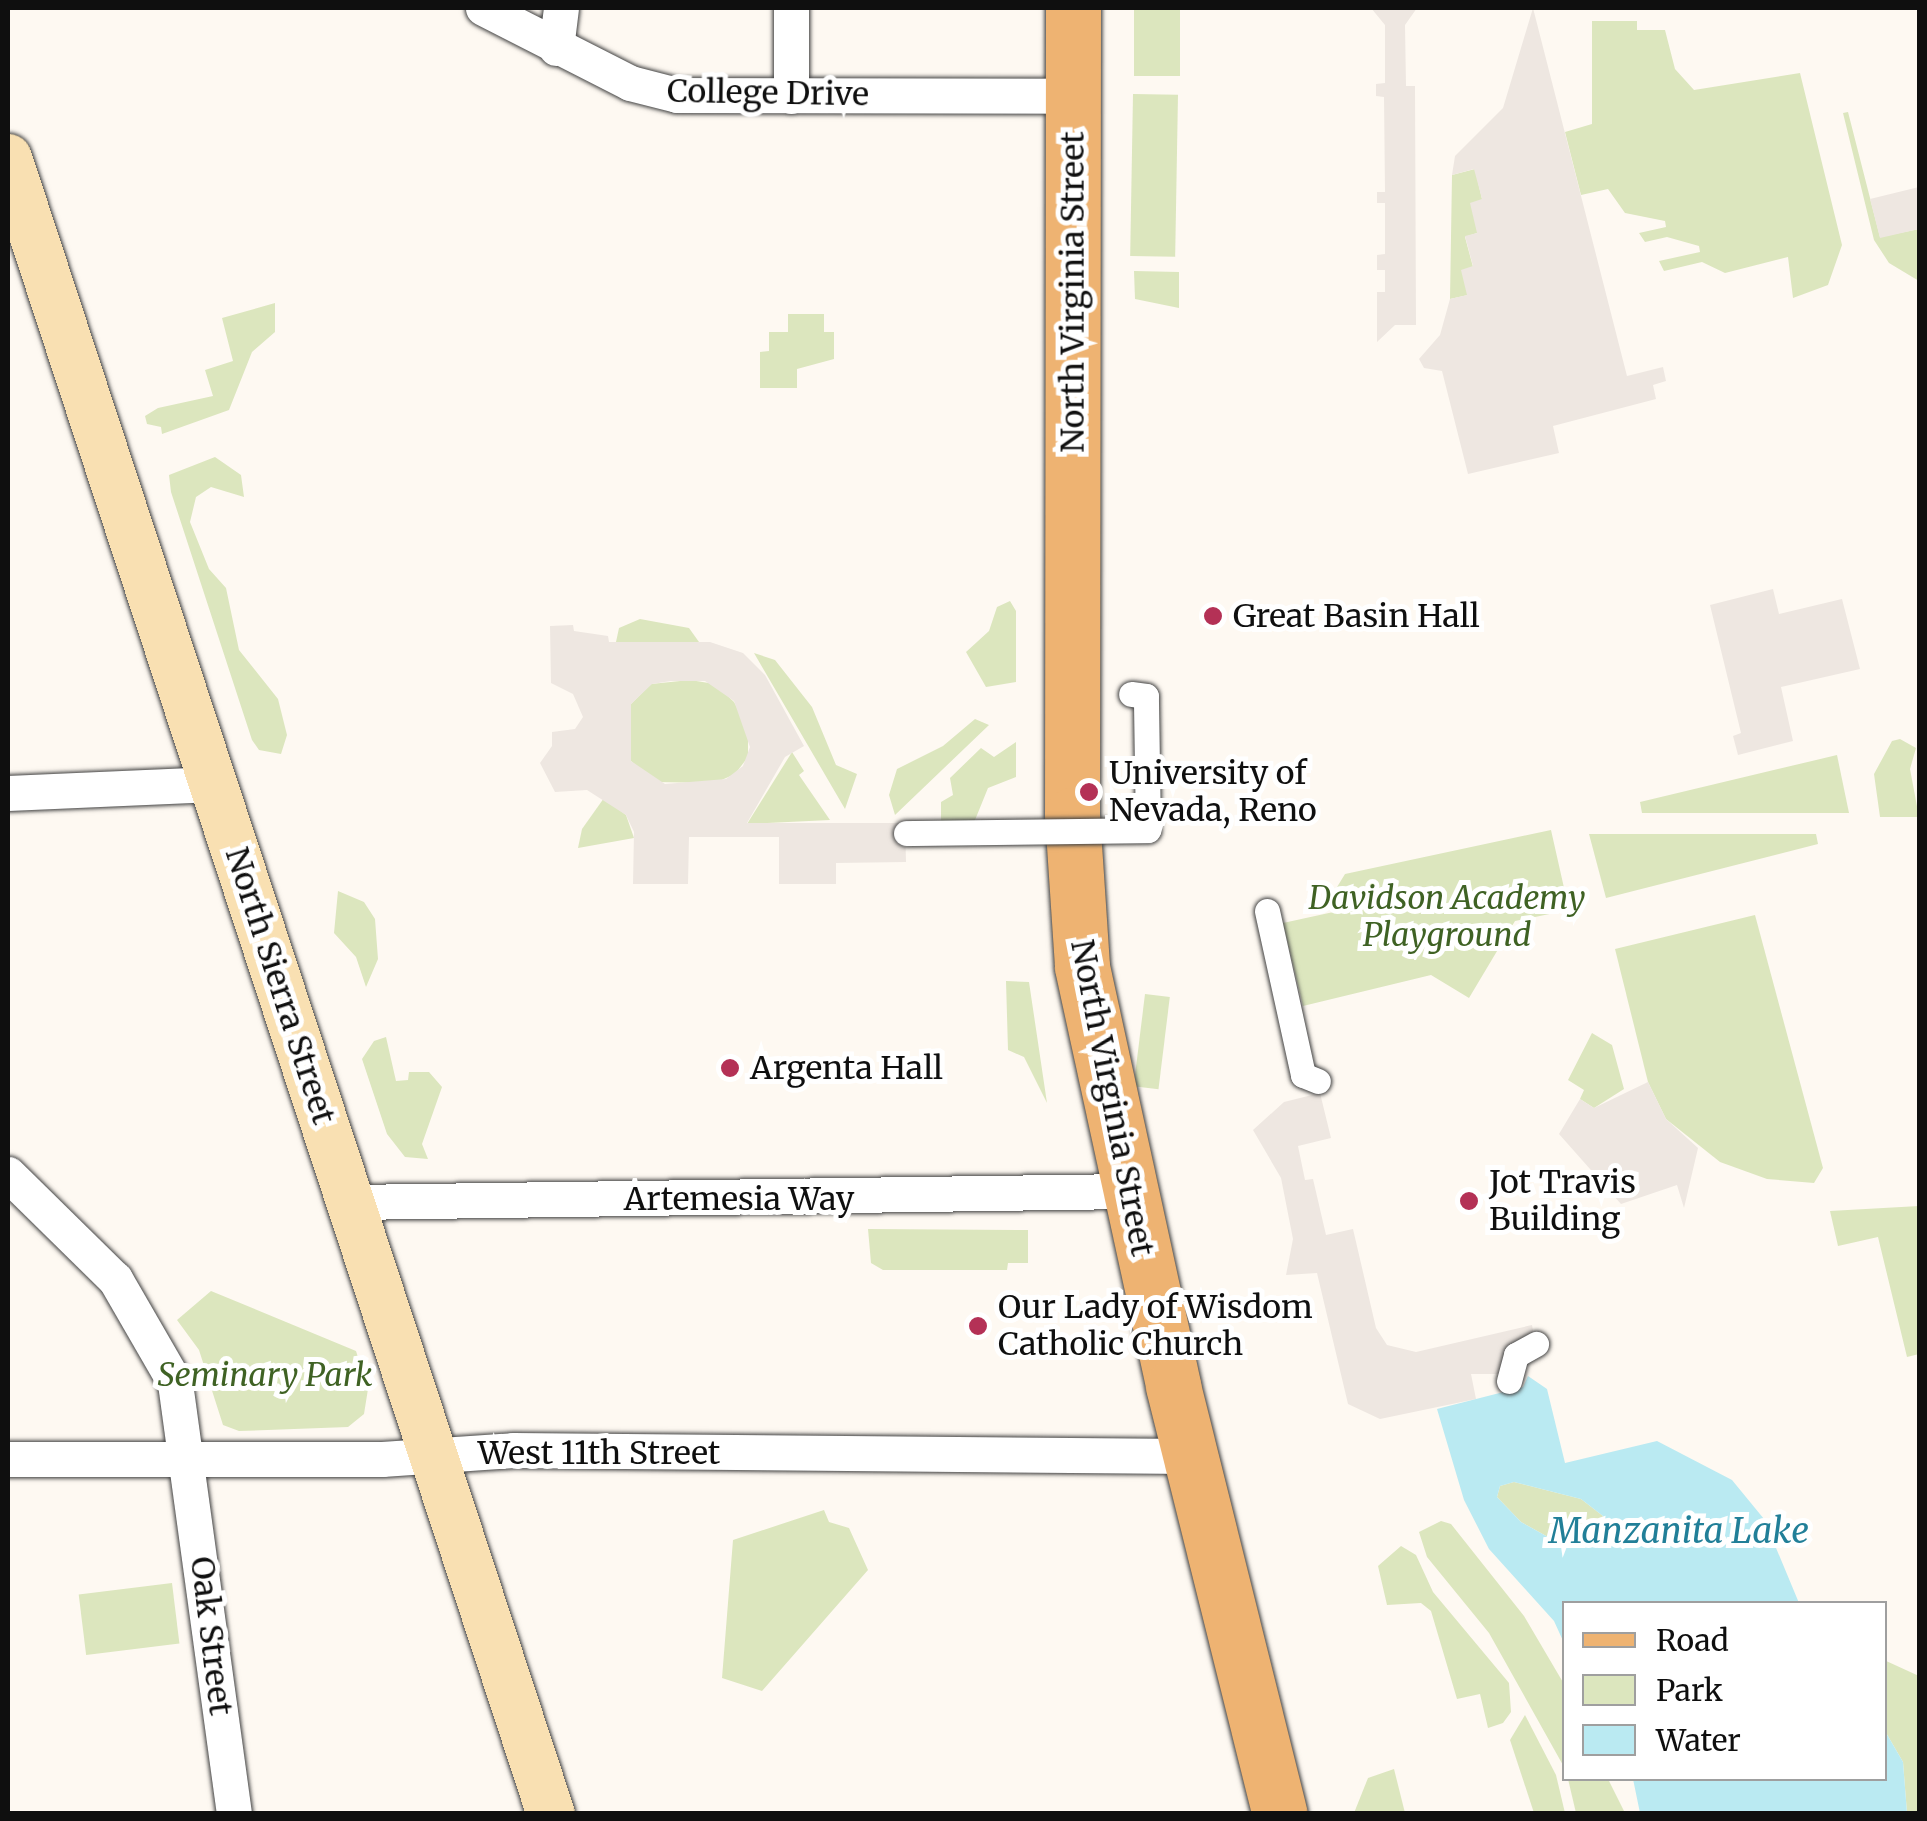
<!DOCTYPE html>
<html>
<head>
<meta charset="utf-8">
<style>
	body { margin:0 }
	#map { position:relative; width:1927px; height:1821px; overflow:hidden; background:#fef9f2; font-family:Merriweather,serif }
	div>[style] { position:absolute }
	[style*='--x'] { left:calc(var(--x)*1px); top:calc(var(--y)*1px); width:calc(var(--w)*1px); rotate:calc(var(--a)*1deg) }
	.green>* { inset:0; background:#dce6be; transform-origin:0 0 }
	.plaza>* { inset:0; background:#eee7e1 }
	.water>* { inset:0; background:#baeaf2 }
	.roads { filter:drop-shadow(0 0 2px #424242) drop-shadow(0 0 2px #424242) }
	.pedestrian>* { height:25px; margin:-12.5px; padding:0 12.5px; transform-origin:12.5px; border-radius:12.5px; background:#fff }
	.minor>* { height:35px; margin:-17.5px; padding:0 17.5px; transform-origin:17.5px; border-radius:17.5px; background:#fff }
	.secondary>* { height:48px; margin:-24px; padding:0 24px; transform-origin:24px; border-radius:24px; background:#f9e0b2 }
	.primary>* { height:55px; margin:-27.5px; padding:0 27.5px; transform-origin:27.5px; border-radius:27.5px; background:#eeb372 }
	.bridges { filter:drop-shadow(0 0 2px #424242) drop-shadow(0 0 2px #424242) }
	.pedestrian-bridge>* { height:25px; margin:-12.5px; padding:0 12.5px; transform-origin:12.5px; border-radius:12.5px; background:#fff }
	.dots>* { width:28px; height:28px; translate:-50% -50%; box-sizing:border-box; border:5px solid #fff; border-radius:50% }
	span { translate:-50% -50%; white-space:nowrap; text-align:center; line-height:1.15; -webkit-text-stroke:10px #fff; paint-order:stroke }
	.street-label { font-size:32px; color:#0f0f0f }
	.poi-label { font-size:32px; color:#0f0f0f }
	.left { translate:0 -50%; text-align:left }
	.park-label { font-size:32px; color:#3f6224; font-style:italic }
	.water-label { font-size:35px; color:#217f98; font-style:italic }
	.frame { position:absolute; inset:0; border:10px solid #0f0f0f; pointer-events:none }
	.legend { position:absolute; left:1562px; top:1601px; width:325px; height:180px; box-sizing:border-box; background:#fff; border:2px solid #9f9f9f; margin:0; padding:12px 18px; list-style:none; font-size:30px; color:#0f0f0f }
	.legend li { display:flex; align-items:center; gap:20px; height:50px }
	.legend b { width:50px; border:2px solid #9f9f9f }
</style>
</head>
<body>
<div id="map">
	<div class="green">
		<i style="left:1134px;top:8px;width:46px;height:68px"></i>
		<i style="clip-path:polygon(1592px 21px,1637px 21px,1637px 30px,1665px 30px,1675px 69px,1694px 90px,1800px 73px,1842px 245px,1828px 285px,1793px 298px,1788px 257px,1725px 273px,1702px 262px,1664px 271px,1659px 261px,1700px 252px,1699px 246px,1667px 237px,1645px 242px,1639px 233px,1666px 227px,1665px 221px,1625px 213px,1608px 189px,1581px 195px,1565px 132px,1592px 124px)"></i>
		<i style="left:1133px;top:94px;width:45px;height:162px;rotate:1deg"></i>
		<i style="clip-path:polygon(1848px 112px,1880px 237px,1919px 229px,1919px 281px,1889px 263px,1874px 240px,1843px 113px)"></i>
		<i style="clip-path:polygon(1475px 169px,1482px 199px,1477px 233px,1465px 237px,1473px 267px,1468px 295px,1450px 299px,1452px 175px)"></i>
		<i style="clip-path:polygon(1134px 271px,1179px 272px,1179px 308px,1135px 299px)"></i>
		<i style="clip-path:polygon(275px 303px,275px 332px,252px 352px,229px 410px,162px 434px,161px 427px,147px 424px,145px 416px,158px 408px,213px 396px,205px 370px,233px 361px,222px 318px)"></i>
		<i style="clip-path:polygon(788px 314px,824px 314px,824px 332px,834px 332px,834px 359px,797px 369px,797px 388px,760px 388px,760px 352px,769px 351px,769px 332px,788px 332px)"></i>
		<i style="clip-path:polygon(215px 457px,241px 475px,244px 497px,211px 487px,196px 497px,190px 522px,209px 569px,226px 588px,239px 650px,278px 699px,287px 735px,281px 754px,259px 750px,252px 740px,171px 492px,169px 475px)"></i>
		<i style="clip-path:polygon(1010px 601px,1016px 611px,1016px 682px,986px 687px,966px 652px,989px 631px,997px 607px)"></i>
		<i style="clip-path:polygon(640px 619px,689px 628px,699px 642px,616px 642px,619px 628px)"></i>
		<i style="clip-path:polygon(754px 653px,775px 660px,812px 707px,836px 765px,857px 774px,845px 809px)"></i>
		<i style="clip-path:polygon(690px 680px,715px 684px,734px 702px,748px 728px,748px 757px,735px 774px,715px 783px,655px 782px,631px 761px,631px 704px,651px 684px)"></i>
		<i style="clip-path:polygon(975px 719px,989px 725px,895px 815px,889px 795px,897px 769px,943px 746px)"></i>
		<i style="clip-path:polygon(1900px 739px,1916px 748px,1910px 769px,1919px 817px,1880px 817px,1874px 774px,1892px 741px)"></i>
		<i style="clip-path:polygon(1016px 742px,1016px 777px,988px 788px,973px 825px,941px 826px,941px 802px,953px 795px,950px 778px,981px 748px,994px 757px)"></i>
		<i style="clip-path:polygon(792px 752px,804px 771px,799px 775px,830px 820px,747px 824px)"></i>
		<i style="clip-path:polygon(1837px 755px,1849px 813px,1642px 813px,1640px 802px)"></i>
		<i style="clip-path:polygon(604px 798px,626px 815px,634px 838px,578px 848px,582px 829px)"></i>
		<i style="clip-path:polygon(1551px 830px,1569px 910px,1515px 921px,1469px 998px,1431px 975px,1303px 1006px,1283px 923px,1338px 911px,1334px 892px,1345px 874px)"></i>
		<i style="clip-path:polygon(1589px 834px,1816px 834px,1818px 844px,1606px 898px)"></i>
		<i style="clip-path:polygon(338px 891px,364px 902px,375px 919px,378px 959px,366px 987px,356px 957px,334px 933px)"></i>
		<i style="clip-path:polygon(1755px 915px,1823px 1168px,1814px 1183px,1767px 1179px,1720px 1162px,1666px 1119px,1648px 1082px,1615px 949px)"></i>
		<i style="clip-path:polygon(1006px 981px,1029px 982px,1047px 1103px,1024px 1057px,1008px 1050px)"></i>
		<i style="left:1145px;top:994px;width:25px;height:93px;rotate:7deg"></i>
		<i style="clip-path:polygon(1592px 1033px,1612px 1045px,1624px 1089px,1594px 1108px,1580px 1099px,1584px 1090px,1568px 1080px)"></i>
		<i style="clip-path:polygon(386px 1037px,396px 1081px,408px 1080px,409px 1072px,429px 1072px,442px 1087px,422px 1144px,428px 1159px,405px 1157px,387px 1134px,362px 1059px,374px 1041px)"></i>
		<i style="clip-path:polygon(1919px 1206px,1919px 1354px,1907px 1357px,1878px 1237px,1838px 1246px,1830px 1211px)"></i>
		<i style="clip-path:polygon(868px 1229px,1028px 1230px,1028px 1263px,1008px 1263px,1007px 1270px,883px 1270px,871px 1263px)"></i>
		<i style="clip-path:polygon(211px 1291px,356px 1351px,368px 1389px,364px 1414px,348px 1427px,239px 1431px,223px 1425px,199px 1350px,177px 1320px)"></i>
		<i style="clip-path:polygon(1514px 1482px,1581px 1499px,1603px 1516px,1598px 1540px,1579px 1547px,1557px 1542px,1521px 1522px,1497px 1497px,1500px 1486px)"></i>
		<i style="clip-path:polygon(824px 1510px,829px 1522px,849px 1528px,868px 1570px,762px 1691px,722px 1678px,733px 1540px)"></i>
		<i style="clip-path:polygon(1441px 1521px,1451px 1524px,1524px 1616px,1564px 1684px,1564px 1767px,1489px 1633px,1427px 1557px,1419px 1532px)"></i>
		<i style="clip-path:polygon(1401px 1546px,1416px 1555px,1433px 1592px,1509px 1683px,1511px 1712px,1503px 1723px,1488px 1728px,1480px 1694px,1457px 1699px,1431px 1611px,1421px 1603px,1387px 1605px,1378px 1566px)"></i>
		<i style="left:172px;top:1583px;width:61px;height:94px;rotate:83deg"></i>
		<i style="clip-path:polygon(1884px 1660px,1919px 1676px,1919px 1813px,1907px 1813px,1903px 1762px,1885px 1731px)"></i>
		<i style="clip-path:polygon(1525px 1715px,1556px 1775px,1565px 1813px,1534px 1813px,1510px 1740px)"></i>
		<i style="clip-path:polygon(1394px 1769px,1405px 1813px,1354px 1813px,1368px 1778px)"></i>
		<i style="clip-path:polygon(1568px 1779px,1608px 1779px,1625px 1813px,1576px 1813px)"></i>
	</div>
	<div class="plaza">
		<i style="clip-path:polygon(1371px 8px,1417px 8px,1405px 25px,1406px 86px,1415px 86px,1416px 325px,1395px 325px,1377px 342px,1377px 292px,1385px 292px,1385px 270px,1377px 270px,1377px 255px,1385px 254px,1385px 203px,1377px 203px,1377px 192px,1385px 192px,1384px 97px,1376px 96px,1376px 84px,1385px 83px,1385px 25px)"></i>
		<i style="clip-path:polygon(1533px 8px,1627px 376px,1663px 367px,1666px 381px,1653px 385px,1656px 399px,1553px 426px,1559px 453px,1468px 474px,1442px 371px,1424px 368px,1419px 359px,1440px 335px,1450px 299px,1467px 295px,1461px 270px,1473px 266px,1465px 236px,1477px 233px,1470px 203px,1482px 199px,1474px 169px,1452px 175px,1455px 156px,1503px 108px)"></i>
		<i style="clip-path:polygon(1919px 187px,1919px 229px,1880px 238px,1870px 199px)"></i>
		<i style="clip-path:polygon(1773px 589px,1779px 614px,1842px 599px,1860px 669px,1781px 687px,1793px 741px,1738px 755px,1733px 736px,1741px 733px,1710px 605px)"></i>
		<i style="clip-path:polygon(evenodd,573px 625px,574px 631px,608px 636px,609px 642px,710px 642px,743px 653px,765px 675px,804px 746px,785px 757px,747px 823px,905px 823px,906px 862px,836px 863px,836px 884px,779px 884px,779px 837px,689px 837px,688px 884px,633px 884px,634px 832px,626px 815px,587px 790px,555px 792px,540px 763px,552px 746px,552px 732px,575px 729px,583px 717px,573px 694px,551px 683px,550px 626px,573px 625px,671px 681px,705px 681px,734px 701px,750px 747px,743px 766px,726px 779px,665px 784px,631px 761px,631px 704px,652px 684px,671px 681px)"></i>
		<i style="clip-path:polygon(1648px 1082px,1666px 1119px,1698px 1148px,1684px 1208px,1677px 1185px,1621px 1204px,1559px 1134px,1580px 1099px,1594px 1108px)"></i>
		<i style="clip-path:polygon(1320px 1093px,1331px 1138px,1298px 1146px,1305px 1180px,1313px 1179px,1326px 1235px,1353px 1229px,1376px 1328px,1387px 1345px,1416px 1352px,1532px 1325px,1534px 1336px,1506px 1374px,1471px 1374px,1476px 1399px,1380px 1419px,1348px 1404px,1317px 1273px,1286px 1275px,1293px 1239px,1281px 1178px,1253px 1130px,1284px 1102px)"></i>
	</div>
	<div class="water">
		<i style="clip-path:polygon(evenodd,1528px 1376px,1547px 1389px,1565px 1463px,1657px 1441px,1732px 1480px,1764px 1519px,1799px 1603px,1564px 1604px,1564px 1643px,1554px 1621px,1489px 1549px,1464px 1500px,1437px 1409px,1523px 1387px,1528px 1376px,1514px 1482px,1581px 1499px,1603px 1516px,1598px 1540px,1579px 1547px,1557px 1542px,1521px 1522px,1497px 1497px,1500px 1486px,1514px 1482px)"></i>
		<i style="clip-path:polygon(1885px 1731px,1903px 1762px,1907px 1813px,1640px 1813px,1633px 1779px,1884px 1778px)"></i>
	</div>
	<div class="roads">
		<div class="pedestrian">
			<i style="--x:1267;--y:911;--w:168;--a:77.6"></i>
			<i style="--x:1303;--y:1075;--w:16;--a:22"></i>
			<i style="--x:1509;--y:1381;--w:27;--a:-75"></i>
			<i style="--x:1516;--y:1355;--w:23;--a:-29"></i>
		</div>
		<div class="minor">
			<i style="--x:483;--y:8;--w:165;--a:27"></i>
			<i style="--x:630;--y:83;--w:49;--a:14.3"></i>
			<i style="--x:677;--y:95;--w:396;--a:0.1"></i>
			<i style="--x:791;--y:8;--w:88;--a:90"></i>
			<i style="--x:556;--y:48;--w:40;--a:-82.9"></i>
			<i style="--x:8;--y:793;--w:206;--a:-2.5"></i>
			<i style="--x:8;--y:1174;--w:150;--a:44.5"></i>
			<i style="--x:115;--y:1279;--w:120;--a:60"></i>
			<i style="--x:175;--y:1383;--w:435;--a:82.2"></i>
			<i style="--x:351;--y:1202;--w:777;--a:-0.81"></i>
			<i style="--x:8;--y:1459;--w:374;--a:0"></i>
			<i style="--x:382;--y:1459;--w:131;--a:-3.9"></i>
			<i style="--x:513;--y:1450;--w:678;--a:0.51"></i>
		</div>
		<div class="secondary">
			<i style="--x:8;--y:158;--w:1743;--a:71.85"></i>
		</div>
		<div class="primary">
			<i style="--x:1073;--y:8;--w:807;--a:90.07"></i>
			<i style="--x:1072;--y:815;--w:152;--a:86.2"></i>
			<i style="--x:1082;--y:967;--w:429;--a:77.7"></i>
			<i style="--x:1173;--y:1386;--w:441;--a:76"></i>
		</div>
	</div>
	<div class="bridges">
		<div class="pedestrian-bridge">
			<i style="--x:906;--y:833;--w:242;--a:-0.7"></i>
			<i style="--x:1148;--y:830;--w:134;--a:-90.9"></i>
			<i style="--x:1146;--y:696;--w:15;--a:-172"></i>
		</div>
	</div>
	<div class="dots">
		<i style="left:1213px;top:616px;background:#b43156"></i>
		<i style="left:1089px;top:792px;background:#b43156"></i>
		<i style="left:730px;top:1068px;background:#b43156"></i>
		<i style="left:1469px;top:1201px;background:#b43156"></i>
		<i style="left:978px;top:1326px;background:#b43156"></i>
	</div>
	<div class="street-label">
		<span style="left:768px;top:93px;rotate:1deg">College Drive</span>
		<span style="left:1073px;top:292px;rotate:-90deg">North Virginia Street</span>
		<span style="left:280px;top:986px;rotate:72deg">North Sierra Street</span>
		<span style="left:1112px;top:1098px;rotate:79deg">North Virginia Street</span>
		<span style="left:739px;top:1199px">Artemesia Way</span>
		<span style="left:599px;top:1453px">West 11th Street</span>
		<span style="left:211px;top:1636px;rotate:83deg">Oak Street</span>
	</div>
	<div class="poi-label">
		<span class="left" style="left:1233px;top:616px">Great Basin Hall</span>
		<span class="left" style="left:1109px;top:792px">University of<br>Nevada, Reno</span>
		<span class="left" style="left:750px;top:1068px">Argenta Hall</span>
		<span class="left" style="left:1489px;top:1201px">Jot Travis<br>Building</span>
		<span class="left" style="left:998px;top:1326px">Our Lady of Wisdom<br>Catholic Church</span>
	</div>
	<div class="park-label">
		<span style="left:1447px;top:917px">Davidson Academy<br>Playground</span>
		<span style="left:265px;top:1375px">Seminary Park</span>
	</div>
	<div class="water-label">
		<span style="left:1679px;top:1531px">Manzanita Lake</span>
	</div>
	<div class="frame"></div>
	<ul class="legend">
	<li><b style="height:12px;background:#eeb372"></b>Road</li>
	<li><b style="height:28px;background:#dce6be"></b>Park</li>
	<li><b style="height:28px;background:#baeaf2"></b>Water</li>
	</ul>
</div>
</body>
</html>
